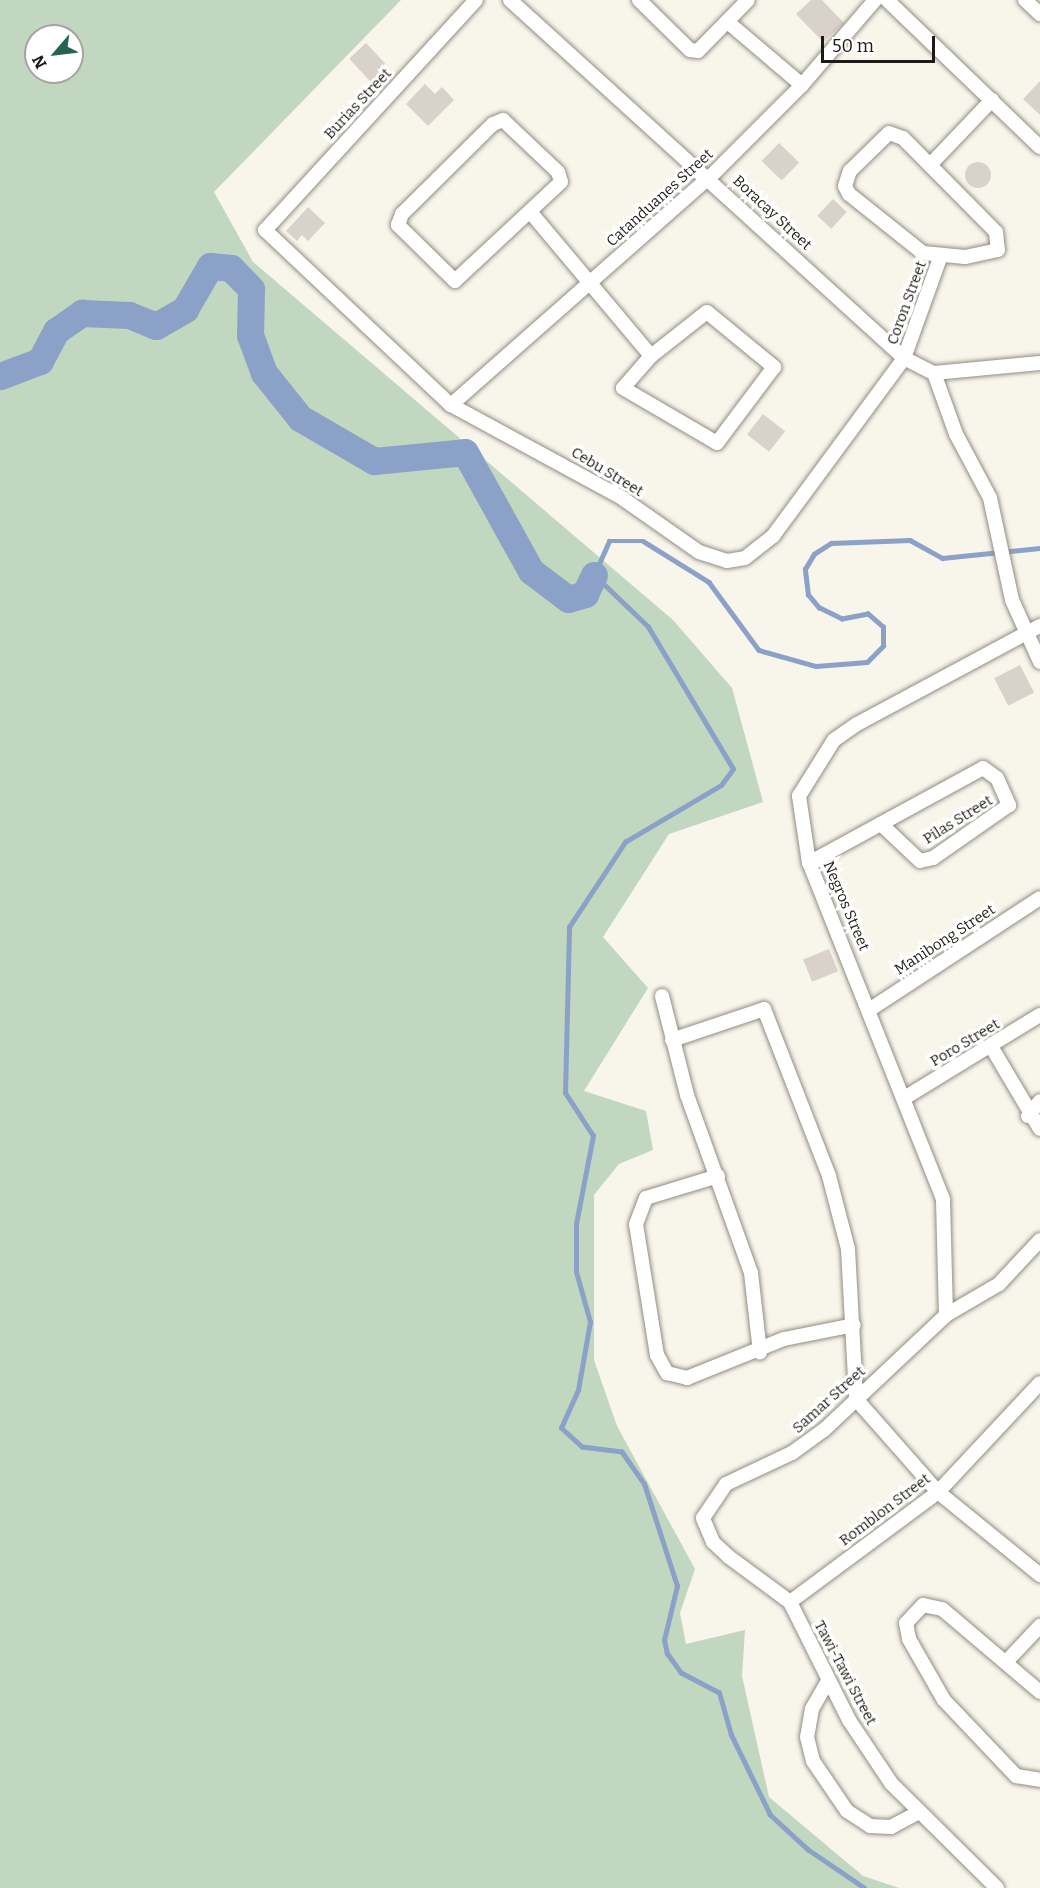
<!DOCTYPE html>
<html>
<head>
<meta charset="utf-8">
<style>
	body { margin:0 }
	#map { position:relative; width:1040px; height:1888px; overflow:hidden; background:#f8f5eb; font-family:Bitter,serif }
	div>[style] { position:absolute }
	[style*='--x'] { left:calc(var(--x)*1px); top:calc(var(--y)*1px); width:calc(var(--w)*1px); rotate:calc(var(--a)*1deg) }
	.green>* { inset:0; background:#c1d7bf }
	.stream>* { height:4.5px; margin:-2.25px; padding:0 2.25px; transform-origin:2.25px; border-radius:2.25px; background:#8ba1c7 }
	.river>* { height:27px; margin:-13.5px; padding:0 13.5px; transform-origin:13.5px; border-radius:13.5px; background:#8ba1c7 }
	.building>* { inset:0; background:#d9d2ca; transform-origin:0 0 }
	.round { border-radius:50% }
	.roads { filter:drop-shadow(0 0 2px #908d83) drop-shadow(0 0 2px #908d83) }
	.minor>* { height:14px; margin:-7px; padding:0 7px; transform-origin:7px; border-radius:7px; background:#fff }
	span { translate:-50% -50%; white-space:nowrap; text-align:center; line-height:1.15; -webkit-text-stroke:6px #fff; paint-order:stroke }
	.street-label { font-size:15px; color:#1c1b18 }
	.north { position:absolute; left:24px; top:24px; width:60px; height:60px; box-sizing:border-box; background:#fff; border:2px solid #a4a4a3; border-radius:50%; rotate:242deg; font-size:16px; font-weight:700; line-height:24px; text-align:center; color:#1c1b18 }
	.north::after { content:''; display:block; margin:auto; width:21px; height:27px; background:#246452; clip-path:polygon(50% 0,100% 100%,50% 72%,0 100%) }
	.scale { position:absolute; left:821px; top:36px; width:114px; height:27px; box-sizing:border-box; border:3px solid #1c1b18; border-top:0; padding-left:8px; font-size:18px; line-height:21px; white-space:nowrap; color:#1c1b18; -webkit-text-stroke:4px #fff; paint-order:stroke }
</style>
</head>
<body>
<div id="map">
	<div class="green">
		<i style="clip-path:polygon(evenodd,0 0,401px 0,214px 192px,253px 262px,673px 620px,732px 688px,763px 802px,669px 834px,603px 937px,648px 988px,584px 1091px,646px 1111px,653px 1150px,619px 1164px,594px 1195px,594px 1360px,617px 1426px,695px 1569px,680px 1613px,686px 1644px,745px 1630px,742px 1676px,769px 1797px,863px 1876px,899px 1888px,0 1888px,0 0,36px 36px,72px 36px,72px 72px,36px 72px,36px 36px)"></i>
	</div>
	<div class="stream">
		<i style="--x:864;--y:1888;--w:68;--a:-145.8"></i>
		<i style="--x:808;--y:1850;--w:52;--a:-137.4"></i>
		<i style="--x:770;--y:1815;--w:89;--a:-116"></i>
		<i style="--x:731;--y:1735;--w:44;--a:-105.9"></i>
		<i style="--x:719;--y:1693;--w:43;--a:-152.2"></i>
		<i style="--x:681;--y:1673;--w:24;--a:-126"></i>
		<i style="--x:667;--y:1654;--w:14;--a:-102"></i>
		<i style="--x:664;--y:1640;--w:56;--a:-76.5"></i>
		<i style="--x:677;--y:1586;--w:107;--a:-107.9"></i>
		<i style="--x:644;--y:1484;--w:39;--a:-125"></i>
		<i style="--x:622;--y:1452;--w:40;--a:-172.9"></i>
		<i style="--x:582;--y:1447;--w:28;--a:-138"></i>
		<i style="--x:561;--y:1428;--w:42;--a:-65.9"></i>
		<i style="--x:578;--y:1390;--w:69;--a:-80"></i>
		<i style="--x:590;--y:1322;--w:52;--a:-105.6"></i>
		<i style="--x:576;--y:1272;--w:48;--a:-90"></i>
		<i style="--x:576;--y:1224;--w:90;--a:-79.1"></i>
		<i style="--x:593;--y:1136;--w:51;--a:-123.1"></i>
		<i style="--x:565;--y:1093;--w:166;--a:-88.6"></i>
		<i style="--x:569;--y:927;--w:102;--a:-56.6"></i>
		<i style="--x:625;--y:842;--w:112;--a:-30.7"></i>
		<i style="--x:721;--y:785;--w:20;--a:-53"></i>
		<i style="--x:733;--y:769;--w:165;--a:-120.9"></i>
		<i style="--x:648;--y:627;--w:75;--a:-136.1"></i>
		<i style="--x:594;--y:575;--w:37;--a:-66"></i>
		<i style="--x:609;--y:541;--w:34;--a:0"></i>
		<i style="--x:643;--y:541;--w:78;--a:31.8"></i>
		<i style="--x:709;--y:582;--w:84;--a:53.7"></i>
		<i style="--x:759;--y:650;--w:59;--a:15.7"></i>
		<i style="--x:816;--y:666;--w:51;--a:-4.5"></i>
		<i style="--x:867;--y:662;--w:23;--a:-45"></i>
		<i style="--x:883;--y:646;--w:19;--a:-90"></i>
		<i style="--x:883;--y:627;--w:20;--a:-139"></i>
		<i style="--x:868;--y:614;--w:26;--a:169"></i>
		<i style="--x:842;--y:619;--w:25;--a:-154"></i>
		<i style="--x:819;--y:608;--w:17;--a:-130"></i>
		<i style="--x:808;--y:595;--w:26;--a:-97"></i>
		<i style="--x:805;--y:569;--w:17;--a:-59"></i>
		<i style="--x:814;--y:554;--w:20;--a:-33"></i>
		<i style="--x:831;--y:543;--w:79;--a:-2.2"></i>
		<i style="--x:910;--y:540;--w:37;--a:29"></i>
		<i style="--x:942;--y:558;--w:99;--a:-5.8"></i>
	</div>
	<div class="river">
		<i style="--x:0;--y:376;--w:43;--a:-20.6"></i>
		<i style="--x:40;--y:361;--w:34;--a:-62"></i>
		<i style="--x:56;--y:331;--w:32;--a:-35"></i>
		<i style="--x:82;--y:313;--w:47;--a:2.4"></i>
		<i style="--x:129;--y:315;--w:29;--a:22"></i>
		<i style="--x:156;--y:326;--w:34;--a:-30"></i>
		<i style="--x:185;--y:309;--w:50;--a:-59.8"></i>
		<i style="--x:210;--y:266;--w:21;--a:5"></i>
		<i style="--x:231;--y:268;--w:29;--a:46"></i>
		<i style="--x:251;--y:289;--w:46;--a:91.2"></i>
		<i style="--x:250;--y:335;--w:40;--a:69.8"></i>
		<i style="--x:264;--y:373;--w:58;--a:51.3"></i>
		<i style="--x:300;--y:418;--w:86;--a:30.2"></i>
		<i style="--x:374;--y:461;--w:91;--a:-5.6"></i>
		<i style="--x:465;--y:452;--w:136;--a:61"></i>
		<i style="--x:531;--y:571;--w:46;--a:37.1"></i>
		<i style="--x:568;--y:599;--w:18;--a:-16"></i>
		<i style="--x:585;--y:594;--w:21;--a:-65"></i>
	</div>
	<div class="building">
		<i style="clip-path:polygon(811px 0,822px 0,844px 23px,823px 42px,796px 14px)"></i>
		<i style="left:366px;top:43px;width:38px;height:23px;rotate:47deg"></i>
		<i style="clip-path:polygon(1040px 81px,1040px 115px,1023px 99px)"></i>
		<i style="clip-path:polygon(425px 84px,435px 94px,442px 87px,454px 100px,428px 126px,406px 104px)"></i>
		<i style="left:779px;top:143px;width:28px;height:25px;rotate:44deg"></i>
		<i class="round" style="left:965px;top:162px;width:26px;height:26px"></i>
		<i style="left:833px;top:199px;width:19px;height:23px;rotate:43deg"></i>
		<i style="clip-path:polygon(308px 207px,325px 223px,308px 241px,302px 235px,297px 241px,286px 231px)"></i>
		<i style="left:763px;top:414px;width:28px;height:26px;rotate:38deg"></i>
		<i style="left:1020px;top:665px;width:31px;height:29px;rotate:63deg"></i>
		<i style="left:829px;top:949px;width:24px;height:28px;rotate:68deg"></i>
	</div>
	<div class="roads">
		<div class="minor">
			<i style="--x:476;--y:0;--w:312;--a:132.5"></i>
			<i style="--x:265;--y:230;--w:255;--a:43.3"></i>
			<i style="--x:451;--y:405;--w:195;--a:28.5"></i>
			<i style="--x:622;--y:498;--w:94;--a:35"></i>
			<i style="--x:699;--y:552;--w:29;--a:18"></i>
			<i style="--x:727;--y:561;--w:18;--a:-9"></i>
			<i style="--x:745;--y:558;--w:36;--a:-38"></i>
			<i style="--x:773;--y:536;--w:221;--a:-53.6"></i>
			<i style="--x:904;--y:358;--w:106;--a:-70.2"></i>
			<i style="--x:510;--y:0;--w:532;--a:42.26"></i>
			<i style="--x:904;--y:358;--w:34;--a:27"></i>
			<i style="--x:934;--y:373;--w:106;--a:-5.4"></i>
			<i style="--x:639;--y:0;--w:71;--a:44.4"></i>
			<i style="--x:690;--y:50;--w:8;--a:7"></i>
			<i style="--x:698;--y:51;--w:71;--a:-45.6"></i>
			<i style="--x:887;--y:0;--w:212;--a:43.9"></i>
			<i style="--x:1025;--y:0;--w:21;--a:43"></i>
			<i style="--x:730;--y:24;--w:94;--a:40.3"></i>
			<i style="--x:503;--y:120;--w:76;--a:43.4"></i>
			<i style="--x:558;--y:172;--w:10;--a:73"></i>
			<i style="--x:561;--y:182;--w:145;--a:137"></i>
			<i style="--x:455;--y:281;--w:80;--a:-135.5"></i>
			<i style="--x:398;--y:225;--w:12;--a:-70"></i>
			<i style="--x:402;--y:214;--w:128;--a:-44.7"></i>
			<i style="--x:493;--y:124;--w:11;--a:-22"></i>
			<i style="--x:889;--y:133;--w:15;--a:20"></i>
			<i style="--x:903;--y:138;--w:132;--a:45.3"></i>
			<i style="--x:996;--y:232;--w:18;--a:84"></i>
			<i style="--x:998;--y:250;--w:34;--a:168"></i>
			<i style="--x:965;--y:257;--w:42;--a:-174.6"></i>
			<i style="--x:923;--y:253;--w:95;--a:-141.4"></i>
			<i style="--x:849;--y:194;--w:9;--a:-117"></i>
			<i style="--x:845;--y:186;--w:16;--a:-72"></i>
			<i style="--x:850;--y:171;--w:54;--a:-44.3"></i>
			<i style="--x:930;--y:165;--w:90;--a:-46.4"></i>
			<i style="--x:532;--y:214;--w:185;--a:50"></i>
			<i style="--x:707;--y:312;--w:87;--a:39.4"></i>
			<i style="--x:774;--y:367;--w:95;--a:126.9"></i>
			<i style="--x:717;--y:443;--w:109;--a:-149.7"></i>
			<i style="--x:623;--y:388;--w:43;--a:-48.8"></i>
			<i style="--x:651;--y:356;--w:71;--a:-38.2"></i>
			<i style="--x:934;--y:373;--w:65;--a:70.2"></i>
			<i style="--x:956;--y:434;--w:72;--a:62"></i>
			<i style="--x:990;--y:498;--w:104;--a:77.8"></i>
			<i style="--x:1012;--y:600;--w:68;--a:65.7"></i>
			<i style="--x:451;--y:405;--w:345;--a:-41.4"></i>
			<i style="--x:710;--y:177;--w:130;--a:-45"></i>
			<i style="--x:802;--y:85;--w:112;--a:-49.3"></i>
			<i style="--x:809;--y:863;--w:198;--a:-28.6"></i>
			<i style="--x:983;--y:768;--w:17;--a:36"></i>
			<i style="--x:997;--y:778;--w:30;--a:66"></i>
			<i style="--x:1009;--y:805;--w:93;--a:145.1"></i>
			<i style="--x:933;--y:858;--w:13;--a:167"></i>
			<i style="--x:920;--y:861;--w:54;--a:-136.5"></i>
			<i style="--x:662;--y:996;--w:102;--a:75.8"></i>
			<i style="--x:687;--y:1095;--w:189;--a:70.2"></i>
			<i style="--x:751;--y:1273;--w:80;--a:83.5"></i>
			<i style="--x:869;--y:1010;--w:204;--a:-33.2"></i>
			<i style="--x:672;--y:1040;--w:97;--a:-18.6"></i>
			<i style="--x:764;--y:1009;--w:179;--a:68.7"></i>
			<i style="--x:829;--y:1176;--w:75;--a:75.4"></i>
			<i style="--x:848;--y:1249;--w:150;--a:86.9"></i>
			<i style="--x:856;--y:1399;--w:124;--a:48.6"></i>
			<i style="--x:938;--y:1492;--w:132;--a:39.1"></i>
			<i style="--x:992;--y:1048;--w:94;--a:59.3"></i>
			<i style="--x:906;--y:1097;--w:157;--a:-31.5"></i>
			<i style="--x:1028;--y:1116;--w:19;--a:-51"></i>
			<i style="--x:718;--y:1176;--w:75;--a:163"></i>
			<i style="--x:646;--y:1198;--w:28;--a:111"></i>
			<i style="--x:636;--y:1224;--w:133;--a:80.9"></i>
			<i style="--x:657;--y:1355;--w:21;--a:61"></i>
			<i style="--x:667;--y:1373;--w:21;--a:14"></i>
			<i style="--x:687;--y:1378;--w:105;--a:-21.9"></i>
			<i style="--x:784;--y:1339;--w:71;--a:-11.3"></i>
			<i style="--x:946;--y:1315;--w:116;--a:-91.5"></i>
			<i style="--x:943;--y:1199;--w:362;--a:-111.7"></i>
			<i style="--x:809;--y:863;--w:68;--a:-98.5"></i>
			<i style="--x:799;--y:796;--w:66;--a:-58"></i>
			<i style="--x:834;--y:740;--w:28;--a:-35"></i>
			<i style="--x:857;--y:724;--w:208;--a:-28.2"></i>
			<i style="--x:790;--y:1602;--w:184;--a:-36.6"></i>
			<i style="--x:938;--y:1492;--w:149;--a:-46.9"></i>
			<i style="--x:1006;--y:1662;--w:50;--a:-46.6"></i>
			<i style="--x:828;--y:1681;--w:32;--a:120"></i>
			<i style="--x:812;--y:1709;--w:28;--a:100"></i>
			<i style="--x:807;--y:1737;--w:25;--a:76"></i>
			<i style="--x:813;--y:1761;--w:60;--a:55.8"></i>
			<i style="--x:847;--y:1811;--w:27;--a:33"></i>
			<i style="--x:870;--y:1826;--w:21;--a:3"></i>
			<i style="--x:891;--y:1827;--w:30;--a:-28"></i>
			<i style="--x:1040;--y:1692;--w:128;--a:-139.7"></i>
			<i style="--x:942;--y:1609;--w:19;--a:-168"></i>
			<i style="--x:923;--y:1605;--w:25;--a:133"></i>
			<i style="--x:906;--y:1623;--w:16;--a:79"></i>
			<i style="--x:909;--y:1639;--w:70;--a:60.2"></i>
			<i style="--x:944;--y:1700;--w:105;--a:46.5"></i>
			<i style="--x:1016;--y:1776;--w:24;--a:9"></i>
			<i style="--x:997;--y:1888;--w:149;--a:-135.3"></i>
			<i style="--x:891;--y:1783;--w:76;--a:-123.7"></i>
			<i style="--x:849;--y:1720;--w:132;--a:-116.6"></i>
			<i style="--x:790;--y:1602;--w:76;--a:-143.6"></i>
			<i style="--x:729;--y:1557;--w:22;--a:-137"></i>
			<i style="--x:713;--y:1542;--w:26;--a:-113"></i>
			<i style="--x:703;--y:1518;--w:41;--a:-55.9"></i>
			<i style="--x:726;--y:1484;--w:73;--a:-25.2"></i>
			<i style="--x:792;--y:1453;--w:39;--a:-36"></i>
			<i style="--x:824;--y:1430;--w:168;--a:-43.3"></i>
			<i style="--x:946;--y:1315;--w:61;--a:-30.3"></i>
			<i style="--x:999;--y:1284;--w:60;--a:-47"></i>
		</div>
	</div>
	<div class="street-label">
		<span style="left:358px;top:104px;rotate:-47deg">Burias Street</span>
		<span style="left:660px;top:198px;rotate:-42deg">Catanduanes Street</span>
		<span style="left:772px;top:213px;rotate:43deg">Boracay Street</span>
		<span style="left:907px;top:303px;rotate:-70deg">Coron Street</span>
		<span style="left:607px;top:472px;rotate:31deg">Cebu Street</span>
		<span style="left:958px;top:820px;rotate:-32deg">Pilas Street</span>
		<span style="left:846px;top:906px;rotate:67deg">Negros Street</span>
		<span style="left:945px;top:940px;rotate:-33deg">Manibong Street</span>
		<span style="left:965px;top:1043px;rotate:-31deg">Poro Street</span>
		<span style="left:829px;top:1400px;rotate:-42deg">Samar Street</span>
		<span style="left:885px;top:1510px;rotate:-37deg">Romblon Street</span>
		<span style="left:845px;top:1673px;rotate:62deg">Tawi-Tawi Street</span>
	</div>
	<div class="north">N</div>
	<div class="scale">50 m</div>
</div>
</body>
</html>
